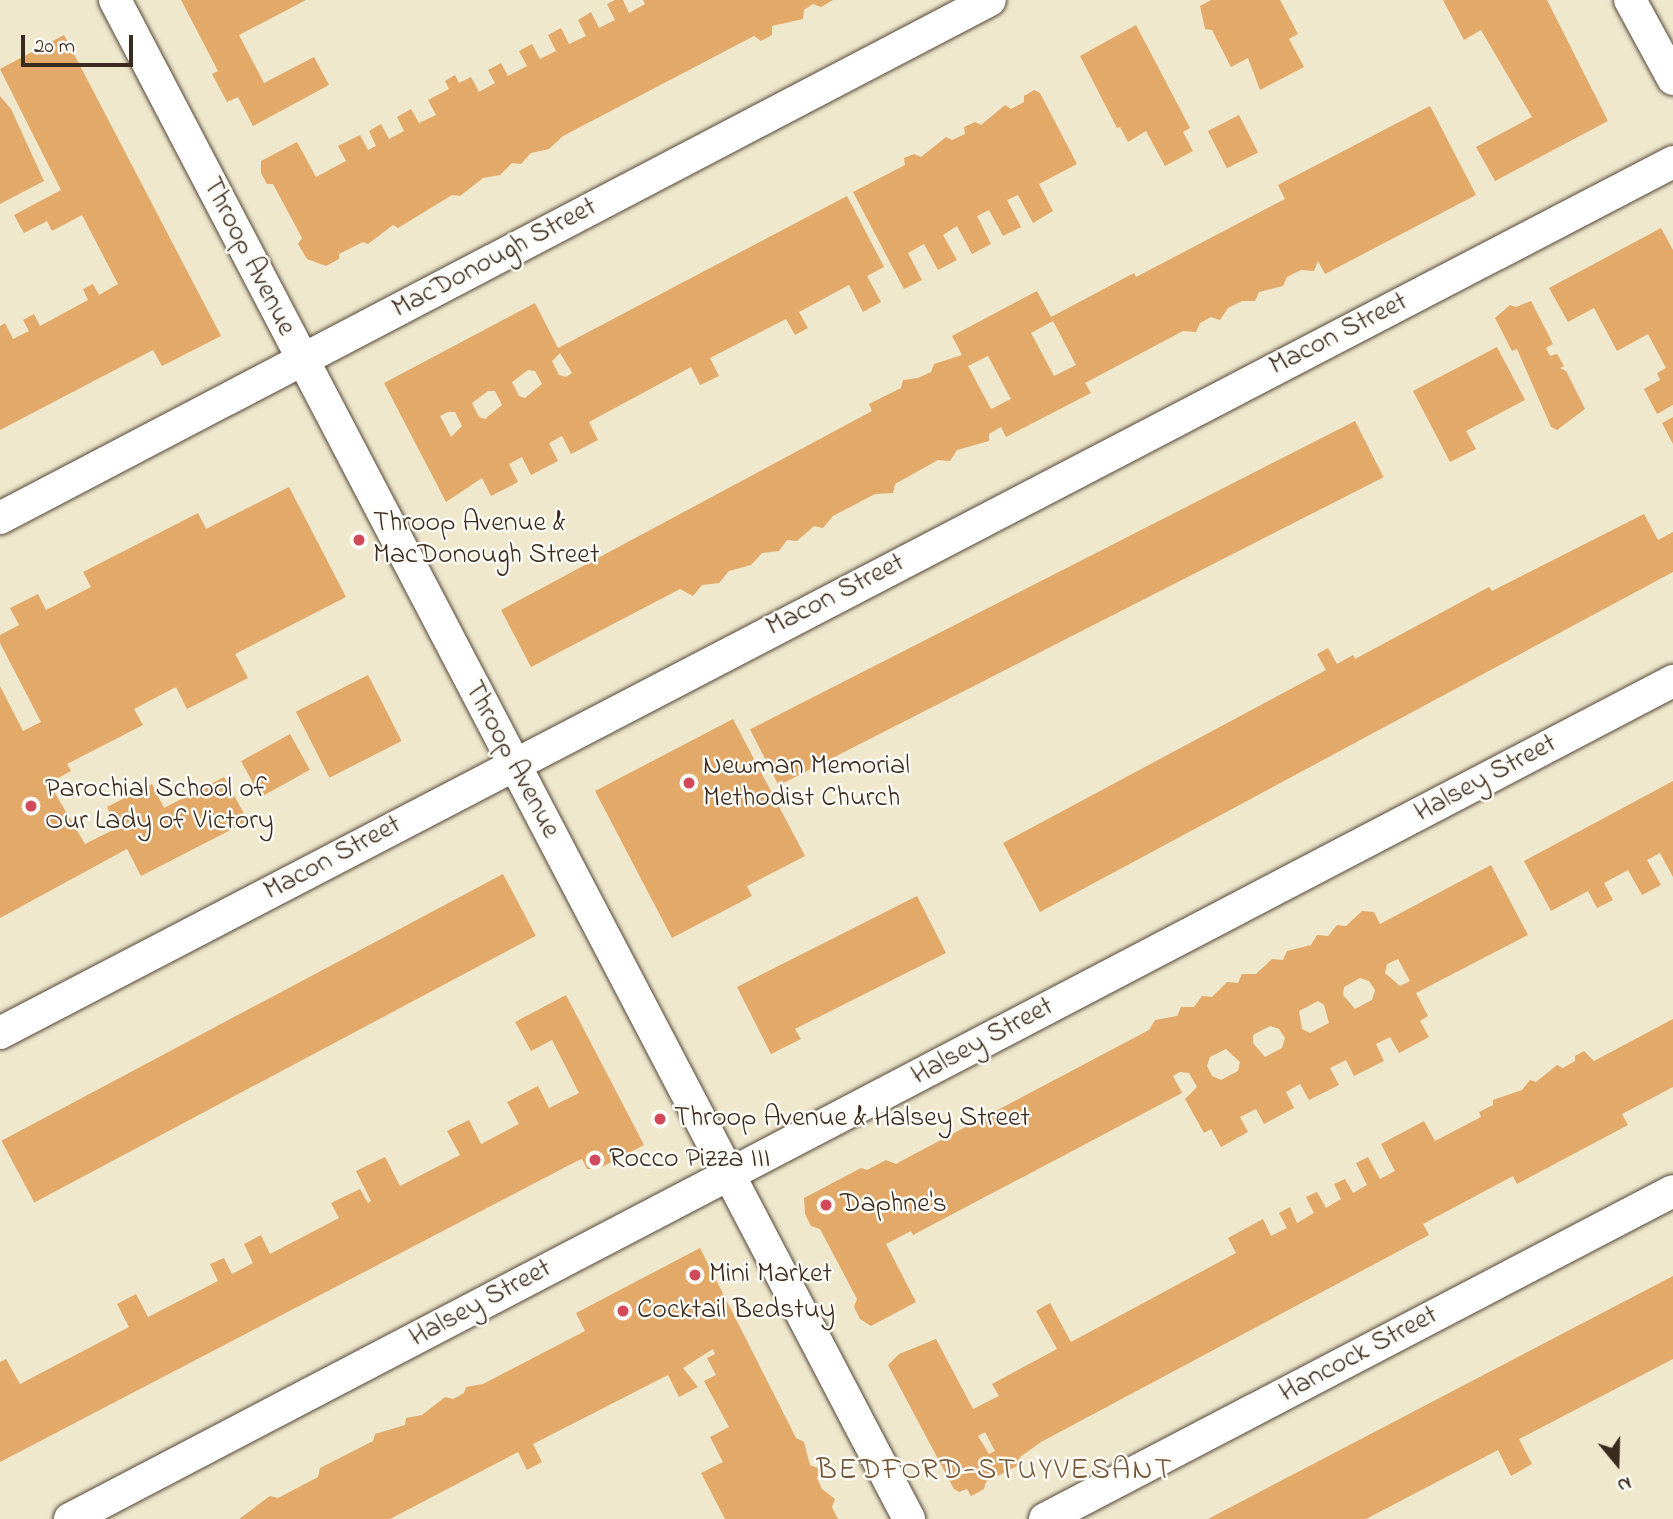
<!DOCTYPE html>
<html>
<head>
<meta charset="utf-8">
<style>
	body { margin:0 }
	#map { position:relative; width:1673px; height:1519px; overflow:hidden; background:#efe8cd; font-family:"Indie Flower",sans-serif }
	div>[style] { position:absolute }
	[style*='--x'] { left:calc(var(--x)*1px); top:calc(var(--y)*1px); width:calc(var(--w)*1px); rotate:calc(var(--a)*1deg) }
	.building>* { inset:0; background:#e2a969; transform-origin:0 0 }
	.roads { filter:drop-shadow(0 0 2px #564638) drop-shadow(0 0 2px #564638) }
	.street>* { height:32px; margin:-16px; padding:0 16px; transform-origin:16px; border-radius:16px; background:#fff }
	.dots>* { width:19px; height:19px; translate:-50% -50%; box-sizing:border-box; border:4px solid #fdfcf7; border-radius:50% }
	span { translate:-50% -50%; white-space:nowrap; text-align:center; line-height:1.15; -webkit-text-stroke:5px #fdfcf7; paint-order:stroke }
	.street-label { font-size:28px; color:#3b2a1e }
	.poi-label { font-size:28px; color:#3b2a1e }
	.left { translate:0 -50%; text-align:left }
	.neighbourhood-label { font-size:30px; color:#755638; letter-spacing:2px }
	.north { position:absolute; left:1582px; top:1428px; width:70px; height:70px; -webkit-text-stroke:5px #fdfcf7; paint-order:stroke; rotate:161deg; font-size:19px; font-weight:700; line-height:28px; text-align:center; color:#3b2a1e }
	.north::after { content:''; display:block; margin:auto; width:24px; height:32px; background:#3b2a1e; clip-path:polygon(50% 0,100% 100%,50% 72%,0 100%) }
	.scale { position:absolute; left:21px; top:35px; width:112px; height:32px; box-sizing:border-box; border:4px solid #3b2a1e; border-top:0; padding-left:9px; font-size:21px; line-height:24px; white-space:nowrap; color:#3b2a1e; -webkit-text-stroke:5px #fdfcf7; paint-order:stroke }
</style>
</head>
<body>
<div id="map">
	<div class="building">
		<i style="clip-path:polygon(181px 0,306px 0,239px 35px,264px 83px,314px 57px,329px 85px,253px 126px,238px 97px,227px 102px,212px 74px,218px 71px)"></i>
		<i style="clip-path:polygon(615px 0,623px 0,629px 13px,645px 4px,643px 0,833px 0,821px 7px,813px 4px,804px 10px,803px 19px,772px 26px,772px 35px,761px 41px,754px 36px,563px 136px,549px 149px,531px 153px,521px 164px,512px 163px,500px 175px,483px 178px,460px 196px,452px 195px,398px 228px,393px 225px,368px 244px,363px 242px,339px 254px,339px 259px,326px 266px,307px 259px,298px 244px,302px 238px,273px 184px,267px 184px,261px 173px,261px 161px,297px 142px,316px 177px,346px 161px,338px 146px,360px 135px,368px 150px,376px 146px,369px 131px,381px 124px,389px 139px,404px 131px,397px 117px,411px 109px,419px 123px,436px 115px,428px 100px,449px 89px,445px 81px,455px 75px,459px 83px,471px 77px,479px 92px,495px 83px,488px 70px,501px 63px,508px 76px,527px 66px,519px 51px,532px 44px,540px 59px,556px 51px,548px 35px,561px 28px,569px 44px,586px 36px,578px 20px,591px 12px,599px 28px,615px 20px,607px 4px)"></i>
		<i style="clip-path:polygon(1211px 0,1280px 0,1298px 34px,1289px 39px,1304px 67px,1260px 90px,1248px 58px,1231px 67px,1212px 30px,1205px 29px,1200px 6px)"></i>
		<i style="clip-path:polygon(1443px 0,1547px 0,1608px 121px,1495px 181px,1476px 147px,1532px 117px,1481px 30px,1464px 40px)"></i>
		<i style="clip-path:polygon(1136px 25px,1190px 128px,1183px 132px,1193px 151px,1165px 166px,1146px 131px,1128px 142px,1120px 127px,1117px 128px,1080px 56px)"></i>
		<i style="clip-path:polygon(64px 35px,221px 336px,162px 366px,153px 350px,0 430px,0 326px,5px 323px,13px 339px,29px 331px,23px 320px,34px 314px,40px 326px,88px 300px,83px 289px,93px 284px,99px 295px,118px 284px,82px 215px,52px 231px,47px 221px,24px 233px,14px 215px,61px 190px,0 69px)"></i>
		<i style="clip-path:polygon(1034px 90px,1040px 93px,1077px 164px,1039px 184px,1053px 211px,1033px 223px,1018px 195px,1007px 200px,1021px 227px,1003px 236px,989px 210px,977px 216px,991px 244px,972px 254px,957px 226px,943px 235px,957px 260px,938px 270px,924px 244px,908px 253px,922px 280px,904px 289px,853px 192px,905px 165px,904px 158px,914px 154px,921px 157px,946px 137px,952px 140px,965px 134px,964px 127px,975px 122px,981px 125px,1005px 105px,1011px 109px,1024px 102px,1024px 96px)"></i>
		<i style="clip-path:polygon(0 96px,11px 109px,44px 181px,0 204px)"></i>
		<i style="clip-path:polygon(evenodd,1430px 106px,1476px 195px,1325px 274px,1318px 261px,1314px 271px,1301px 270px,1287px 277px,1283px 286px,1259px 292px,1255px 301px,1242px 301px,1228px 308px,1220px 320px,1211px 317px,1200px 323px,1196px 332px,1183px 331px,1085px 383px,1091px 393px,1006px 437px,1001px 427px,989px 434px,989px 441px,957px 450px,950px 461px,938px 460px,895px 484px,893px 493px,875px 494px,833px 516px,823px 528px,814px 526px,797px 541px,787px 540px,779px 551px,762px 553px,751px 565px,729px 571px,719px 583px,702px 585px,693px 596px,680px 589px,531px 667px,501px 610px,872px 411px,869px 404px,901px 388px,903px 380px,918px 378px,931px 372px,934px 364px,962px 355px,952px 336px,1037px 291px,1051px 317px,1134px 273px,1136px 277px,1285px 199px,1278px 185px,1430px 106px,1053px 321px,1076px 365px,1054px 376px,1031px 333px,1053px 321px,1430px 106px,988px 356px,1011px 399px,991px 409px,968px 366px,988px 356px)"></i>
		<i style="left:1239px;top:115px;width:42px;height:35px;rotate:63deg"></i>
		<i style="clip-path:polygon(evenodd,847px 196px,884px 267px,867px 276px,881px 302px,863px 312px,849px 285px,799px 312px,808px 328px,795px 335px,786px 319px,710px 358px,719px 376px,700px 385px,691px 367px,589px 422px,598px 440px,571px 454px,562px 436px,549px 443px,558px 461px,531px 475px,522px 457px,509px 464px,518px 482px,491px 496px,482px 478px,446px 502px,384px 383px,535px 303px,558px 348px,847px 196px,560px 353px,572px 373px,566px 377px,559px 375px,552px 361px,560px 353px,847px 196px,528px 370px,535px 371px,542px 384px,525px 398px,519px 396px,512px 382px,528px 370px,847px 196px,488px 391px,495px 391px,502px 405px,485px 419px,479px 417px,472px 403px,488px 391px,847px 196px,448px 412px,455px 412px,462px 426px,451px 437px,440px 416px,448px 412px)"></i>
		<i style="clip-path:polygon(1661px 228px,1673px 250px,1673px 405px,1657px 414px,1644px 389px,1660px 380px,1657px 373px,1666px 368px,1648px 334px,1617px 351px,1594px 308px,1568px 322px,1549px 288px)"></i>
		<i style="clip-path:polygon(1531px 301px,1553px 344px,1546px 348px,1550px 356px,1557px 354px,1564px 366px,1560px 368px,1566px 371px,1585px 409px,1557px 430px,1551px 427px,1517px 349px,1512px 351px,1495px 318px,1510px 305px,1516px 307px)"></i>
		<i style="clip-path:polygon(1497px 347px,1525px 400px,1466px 431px,1476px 449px,1450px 462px,1413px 391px)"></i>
		<i style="clip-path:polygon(1673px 417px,1673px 444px,1662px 423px)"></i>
		<i style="left:1355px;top:421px;width:63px;height:679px;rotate:63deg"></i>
		<i style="clip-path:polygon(289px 487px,346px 597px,235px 654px,248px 678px,187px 709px,176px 687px,134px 709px,143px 725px,67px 764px,71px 771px,49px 783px,85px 844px,117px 828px,107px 807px,152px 784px,164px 808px,224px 777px,248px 821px,141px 876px,127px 849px,0 918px,0 686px,23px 731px,41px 722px,0 643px,0 635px,19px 625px,10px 608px,38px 594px,46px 610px,91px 587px,83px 572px,198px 513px,206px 529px)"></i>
		<i style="clip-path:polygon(1644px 514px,1658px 540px,1673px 532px,1673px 572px,1040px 912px,1003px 843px,1326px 670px,1317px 654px,1328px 648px,1337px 664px,1353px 655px,1355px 659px,1489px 587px,1492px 591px)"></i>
		<i style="left:368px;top:675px;width:74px;height:81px;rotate:63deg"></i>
		<i style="clip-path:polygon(733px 719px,805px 856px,747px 886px,752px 896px,672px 938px,595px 791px)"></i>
		<i style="left:290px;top:734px;width:41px;height:56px;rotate:61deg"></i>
		<i style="clip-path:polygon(1673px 781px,1673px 877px,1660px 853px,1647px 860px,1661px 885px,1642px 895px,1628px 870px,1604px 883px,1613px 900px,1597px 908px,1588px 891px,1551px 911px,1524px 861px)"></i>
		<i style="clip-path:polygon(evenodd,1491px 865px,1528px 935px,1416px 993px,1428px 1016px,1420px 1021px,1429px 1037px,1399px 1053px,1390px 1037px,1376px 1044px,1384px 1061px,1354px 1076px,1346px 1060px,1330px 1068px,1339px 1085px,1309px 1100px,1300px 1084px,1286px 1092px,1294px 1108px,1264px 1124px,1256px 1109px,1240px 1117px,1248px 1132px,1221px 1147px,1211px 1129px,1204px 1133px,1185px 1099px,1197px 1087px,1189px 1073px,1180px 1072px,1173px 1076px,1182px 1093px,913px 1235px,911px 1231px,886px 1244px,916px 1302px,871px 1326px,860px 1319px,854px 1307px,857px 1299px,820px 1229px,811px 1226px,805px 1214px,804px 1198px,861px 1168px,867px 1170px,886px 1160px,896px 1164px,905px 1159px,1149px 1030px,1155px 1020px,1177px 1016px,1181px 1007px,1194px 1007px,1202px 996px,1212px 997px,1227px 982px,1238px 983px,1242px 974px,1256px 974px,1272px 959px,1283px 960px,1287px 951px,1311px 945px,1317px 935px,1328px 936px,1337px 925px,1346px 926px,1362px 911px,1374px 912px,1380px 924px,1491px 865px,1398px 959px,1410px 981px,1400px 986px,1385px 973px,1387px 964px,1398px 959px,1491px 865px,1360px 978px,1369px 981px,1375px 990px,1372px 1000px,1355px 1009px,1343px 995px,1344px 987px,1360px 978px,1491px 865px,1318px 1001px,1324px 1005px,1329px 1023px,1310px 1033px,1302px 1029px,1299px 1011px,1318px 1001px,1491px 865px,1270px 1026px,1279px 1029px,1285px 1038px,1282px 1048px,1265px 1057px,1253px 1043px,1253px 1035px,1270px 1026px,1491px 865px,1226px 1049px,1240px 1062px,1238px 1071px,1221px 1080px,1212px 1076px,1207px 1066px,1210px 1057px,1226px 1049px)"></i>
		<i style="left:503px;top:874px;width:70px;height:568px;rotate:62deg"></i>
		<i style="clip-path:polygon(917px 896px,946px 953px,795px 1029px,801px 1039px,771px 1054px,737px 987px)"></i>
		<i style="clip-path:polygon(566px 995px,644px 1145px,598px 1169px,587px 1169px,582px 1159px,577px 1161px,0 1462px,0 1362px,6px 1359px,20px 1384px,129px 1327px,117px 1304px,136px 1294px,148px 1317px,218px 1281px,210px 1264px,224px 1258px,232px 1274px,253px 1263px,244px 1244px,261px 1235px,270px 1254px,339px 1218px,331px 1203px,360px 1189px,368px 1203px,371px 1201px,356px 1171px,385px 1157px,400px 1186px,460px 1155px,447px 1131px,469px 1120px,481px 1144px,519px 1124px,507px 1102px,538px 1086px,549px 1108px,579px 1093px,552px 1040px,531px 1051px,515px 1022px)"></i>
		<i style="clip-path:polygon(evenodd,1673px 1019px,1673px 1087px,1622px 1114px,1628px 1125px,1517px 1184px,1513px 1176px,1423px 1224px,1429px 1235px,1041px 1442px,1020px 1457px,1019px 1465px,986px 1482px,984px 1489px,971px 1496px,967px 1489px,959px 1492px,954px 1489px,888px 1365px,899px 1354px,936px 1339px,973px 1409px,999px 1396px,992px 1384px,1057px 1349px,1036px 1311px,1050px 1303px,1071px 1342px,1236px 1253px,1228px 1238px,1263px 1219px,1271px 1236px,1287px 1228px,1279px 1213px,1290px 1207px,1297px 1223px,1314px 1213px,1306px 1197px,1317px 1192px,1326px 1208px,1341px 1199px,1334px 1184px,1345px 1179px,1353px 1193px,1367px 1185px,1356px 1163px,1368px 1157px,1380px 1179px,1395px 1171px,1381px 1144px,1424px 1121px,1435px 1141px,1481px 1117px,1479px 1112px,1493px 1105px,1493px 1100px,1522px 1090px,1530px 1080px,1536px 1082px,1557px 1065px,1563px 1068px,1575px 1061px,1575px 1056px,1584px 1051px,1594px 1061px,1673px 1019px,985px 1432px,995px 1451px,989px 1454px,978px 1436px,985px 1432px)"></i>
		<i style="clip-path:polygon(700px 1248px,796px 1438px,804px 1442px,810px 1465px,820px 1469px,817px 1478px,822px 1489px,835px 1499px,832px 1507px,838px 1519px,725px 1519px,701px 1473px,723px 1462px,710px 1437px,729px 1427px,704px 1381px,716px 1375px,707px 1358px,715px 1354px,713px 1349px,683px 1368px,698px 1387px,679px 1397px,668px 1375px,533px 1444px,542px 1462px,527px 1470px,518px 1452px,390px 1519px,239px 1519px,270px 1496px,278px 1498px,318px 1477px,320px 1468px,373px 1441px,375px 1434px,405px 1425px,406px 1418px,422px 1415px,445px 1397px,453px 1399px,464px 1393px,466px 1387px,483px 1384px,585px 1331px,576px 1313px)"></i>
		<i style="clip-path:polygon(1673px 1276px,1673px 1359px,1519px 1439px,1532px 1464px,1511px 1476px,1498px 1450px,1366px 1519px,1208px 1519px)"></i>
	</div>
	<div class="roads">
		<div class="street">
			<i style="--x:115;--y:0;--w:1714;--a:62.4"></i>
			<i style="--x:1630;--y:0;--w:90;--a:61.4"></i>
			<i style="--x:0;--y:518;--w:1117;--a:-27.62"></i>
			<i style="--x:0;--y:1033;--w:1886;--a:-27.5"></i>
			<i style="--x:70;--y:1519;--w:1809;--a:-27.6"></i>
			<i style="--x:1045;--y:1519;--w:708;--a:-27.58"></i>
		</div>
	</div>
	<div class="dots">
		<i style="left:359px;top:540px;background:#d1495b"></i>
		<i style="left:689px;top:783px;background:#d1495b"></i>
		<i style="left:31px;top:806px;background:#d1495b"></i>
		<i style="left:660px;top:1119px;background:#d1495b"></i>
		<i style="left:595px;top:1160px;background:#d1495b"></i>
		<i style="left:826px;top:1205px;background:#d1495b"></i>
		<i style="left:695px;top:1275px;background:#d1495b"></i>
		<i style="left:623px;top:1311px;background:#d1495b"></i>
	</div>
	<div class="street-label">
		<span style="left:248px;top:257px;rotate:63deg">Throop Avenue</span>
		<span style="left:495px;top:259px;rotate:-28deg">MacDonough Street</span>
		<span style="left:1339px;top:335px;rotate:-27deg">Macon Street</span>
		<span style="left:836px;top:596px;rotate:-27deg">Macon Street</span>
		<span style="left:511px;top:760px;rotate:62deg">Throop Avenue</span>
		<span style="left:1486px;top:779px;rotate:-28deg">Halsey Street</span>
		<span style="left:333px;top:859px;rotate:-28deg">Macon Street</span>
		<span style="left:983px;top:1042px;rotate:-28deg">Halsey Street</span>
		<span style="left:481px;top:1304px;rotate:-28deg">Halsey Street</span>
		<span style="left:1359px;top:1355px;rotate:-28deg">Hancock Street</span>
	</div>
	<div class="poi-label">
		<span class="left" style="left:373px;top:540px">Throop Avenue &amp;<br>MacDonough Street</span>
		<span class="left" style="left:703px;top:783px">Newman Memorial<br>Methodist Church</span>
		<span class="left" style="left:45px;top:806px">Parochial School of<br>Our Lady of Victory</span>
		<span class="left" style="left:674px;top:1119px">Throop Avenue &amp; Halsey Street</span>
		<span class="left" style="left:609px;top:1160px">Rocco Pizza III</span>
		<span class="left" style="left:840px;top:1205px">Daphne's</span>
		<span class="left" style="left:709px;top:1275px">Mini Market</span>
		<span class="left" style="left:637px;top:1311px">Cocktail Bedstuy</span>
	</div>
	<div class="neighbourhood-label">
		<span style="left:995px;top:1471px">BEDFORD-STUYVESANT</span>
	</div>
	<div class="north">N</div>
	<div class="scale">20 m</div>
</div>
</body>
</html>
